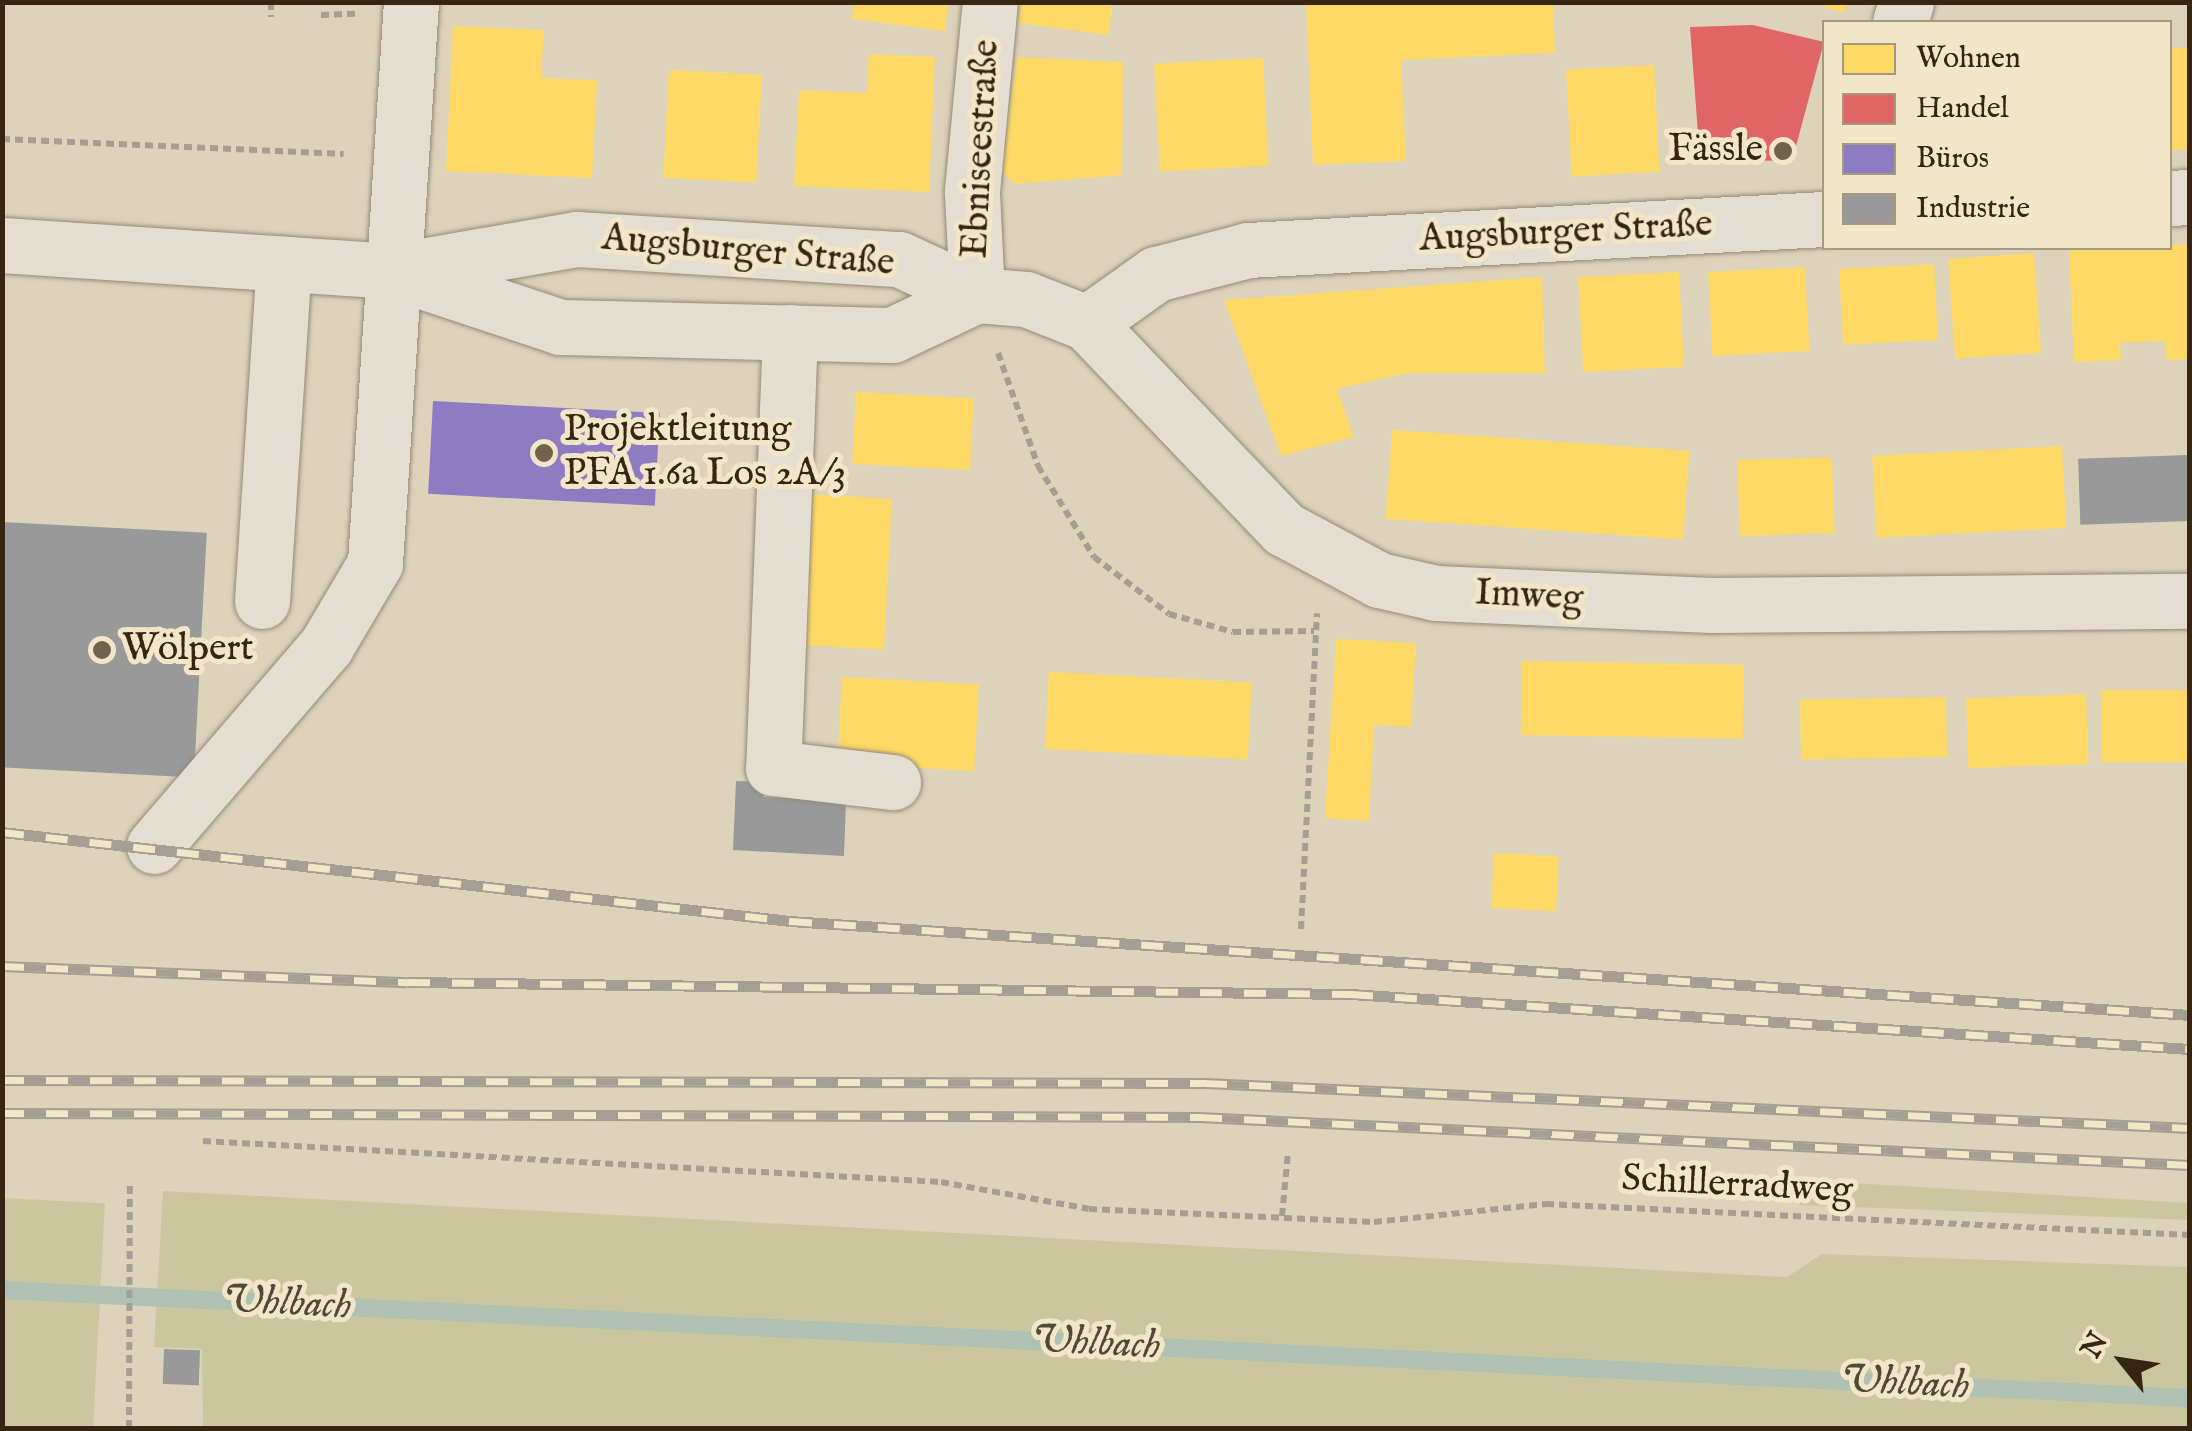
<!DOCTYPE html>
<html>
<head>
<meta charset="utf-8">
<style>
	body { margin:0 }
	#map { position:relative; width:2192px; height:1431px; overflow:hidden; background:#ddd2ba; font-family:"IM FELL English",serif }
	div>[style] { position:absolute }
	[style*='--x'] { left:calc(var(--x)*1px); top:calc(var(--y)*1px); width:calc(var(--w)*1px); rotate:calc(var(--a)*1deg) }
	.green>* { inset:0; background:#cac79e; transform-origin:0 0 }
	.homes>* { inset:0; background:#ffd966; transform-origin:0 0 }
	.shops>* { inset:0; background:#e06666 }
	.offices>* { inset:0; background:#8e7cc3; transform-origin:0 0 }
	.industry>* { inset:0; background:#999; transform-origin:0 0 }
	.stream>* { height:18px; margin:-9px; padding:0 9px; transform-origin:9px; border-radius:9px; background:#afc0b4 }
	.path>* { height:6px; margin-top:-3px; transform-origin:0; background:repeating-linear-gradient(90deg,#a49e94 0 8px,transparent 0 13px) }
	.roads { filter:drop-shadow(0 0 2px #938a7a) drop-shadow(0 0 2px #938a7a) }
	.minor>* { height:55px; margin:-27.5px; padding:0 27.5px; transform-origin:27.5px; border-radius:27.5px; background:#e4ded2 }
	.rail>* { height:11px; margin-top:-5.5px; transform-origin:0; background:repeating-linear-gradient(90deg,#f2e6c9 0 22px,#a49e94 0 44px); box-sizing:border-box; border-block:2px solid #a49e94 }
	.dots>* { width:28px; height:28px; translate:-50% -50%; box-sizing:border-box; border:5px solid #f2e6c9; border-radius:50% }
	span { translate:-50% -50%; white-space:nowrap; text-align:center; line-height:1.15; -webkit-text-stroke:10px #f2e6c9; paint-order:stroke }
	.street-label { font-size:38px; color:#372412 }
	.poi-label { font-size:38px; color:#372412 }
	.right { translate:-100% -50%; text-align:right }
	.left { translate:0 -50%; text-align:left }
	.water-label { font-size:40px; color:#50493a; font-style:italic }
	.frame { position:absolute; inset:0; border:5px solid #372412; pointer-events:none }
	.legend { position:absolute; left:1822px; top:20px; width:350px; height:230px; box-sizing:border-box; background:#f2e6c9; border:2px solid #a79880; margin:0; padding:12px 18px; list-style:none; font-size:30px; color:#372412 }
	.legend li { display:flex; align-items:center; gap:20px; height:50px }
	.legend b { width:50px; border:2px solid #a79880 }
	.north { position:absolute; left:2072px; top:1311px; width:100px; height:100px; -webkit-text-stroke:8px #f2e6c9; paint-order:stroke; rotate:300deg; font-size:28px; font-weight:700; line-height:40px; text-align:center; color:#372412 }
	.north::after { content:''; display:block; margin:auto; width:35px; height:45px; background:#372412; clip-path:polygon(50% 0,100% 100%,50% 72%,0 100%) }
</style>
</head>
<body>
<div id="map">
	<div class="green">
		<i style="clip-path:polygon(1800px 1180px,2189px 1203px,2189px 1220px,1800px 1205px)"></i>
		<i style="clip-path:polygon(163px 1191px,1787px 1277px,1822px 1254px,2189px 1267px,2189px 1428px,203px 1428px,202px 1349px,154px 1347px)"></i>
		<i style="left:3px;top:1198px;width:102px;height:230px;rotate:3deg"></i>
	</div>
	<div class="homes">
		<i style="clip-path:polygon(854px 2px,948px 2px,945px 31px,852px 19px)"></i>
		<i style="clip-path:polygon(1021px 2px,1113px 2px,1108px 35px,1018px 23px)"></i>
		<i style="clip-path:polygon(1306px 2px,1553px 2px,1555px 53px,1401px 60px,1406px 161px,1313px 165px)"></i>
		<i style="clip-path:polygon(1809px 2px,1846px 2px,1844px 13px)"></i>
		<i style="clip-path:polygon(453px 26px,544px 30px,541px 78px,597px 80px,592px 178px,446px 171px)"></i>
		<i style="left:2170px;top:48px;width:20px;height:102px"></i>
		<i style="clip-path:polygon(869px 54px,935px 57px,929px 192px,794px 186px,799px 90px,867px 93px)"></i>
		<i style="clip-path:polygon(1017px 57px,1123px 62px,1122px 175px,1015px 184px,1001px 171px)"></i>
		<i style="left:1263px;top:58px;width:108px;height:109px;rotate:87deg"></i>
		<i style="left:1654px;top:65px;width:107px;height:88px;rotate:87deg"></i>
		<i style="left:669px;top:70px;width:93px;height:108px;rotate:3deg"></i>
		<i style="clip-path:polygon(2190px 244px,2190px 359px,2167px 360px,2165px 341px,2120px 343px,2121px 360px,2074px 362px,2069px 250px)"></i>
		<i style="left:2034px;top:253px;width:100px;height:86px;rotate:86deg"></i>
		<i style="left:1934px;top:264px;width:76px;height:95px;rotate:87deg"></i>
		<i style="left:1805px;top:267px;width:84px;height:97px;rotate:87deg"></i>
		<i style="left:1679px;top:272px;width:95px;height:101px;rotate:87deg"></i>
		<i style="clip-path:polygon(1542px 277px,1545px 373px,1407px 373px,1337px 389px,1354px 437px,1281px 456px,1224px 300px)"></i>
		<i style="left:856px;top:392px;width:118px;height:72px;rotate:3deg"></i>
		<i style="left:1392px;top:430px;width:298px;height:89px;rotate:4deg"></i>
		<i style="left:2062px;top:446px;width:82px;height:190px;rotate:87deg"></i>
		<i style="left:1832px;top:457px;width:76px;height:95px;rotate:88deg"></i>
		<i style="left:803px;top:494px;width:89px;height:151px;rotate:3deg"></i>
		<i style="clip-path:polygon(1336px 639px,1416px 643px,1411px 727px,1374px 725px,1369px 821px,1325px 818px)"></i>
		<i style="left:1522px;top:661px;width:222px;height:74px;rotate:1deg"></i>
		<i style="left:1049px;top:672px;width:203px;height:77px;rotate:3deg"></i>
		<i style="left:842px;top:677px;width:137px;height:87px;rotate:3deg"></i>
		<i style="left:2190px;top:690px;width:72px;height:89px;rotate:90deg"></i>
		<i style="left:2086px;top:694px;width:70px;height:120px;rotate:88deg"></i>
		<i style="left:1946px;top:697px;width:60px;height:146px;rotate:89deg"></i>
		<i style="left:1494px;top:853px;width:65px;height:55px;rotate:3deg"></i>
	</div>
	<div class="shops">
		<i style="clip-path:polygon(1753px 25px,1824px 42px,1792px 161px,1700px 160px,1690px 27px)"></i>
	</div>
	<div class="offices">
		<i style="left:433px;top:401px;width:227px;height:93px;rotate:3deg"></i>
	</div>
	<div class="industry">
		<i style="left:2188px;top:455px;width:66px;height:110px;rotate:88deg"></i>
		<i style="left:2px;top:522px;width:205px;height:245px;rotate:3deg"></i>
		<i style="clip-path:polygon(736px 781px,764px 782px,763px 797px,846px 801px,844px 856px,733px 850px)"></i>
		<i style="left:164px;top:1349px;width:36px;height:35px;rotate:2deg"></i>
	</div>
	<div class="stream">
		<i style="--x:2;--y:1290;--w:2191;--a:2.83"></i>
	</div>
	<div class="path">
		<i style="--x:271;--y:2;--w:15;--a:90"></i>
		<i style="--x:321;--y:15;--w:34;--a:-2"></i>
		<i style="--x:2;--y:139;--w:342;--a:2.5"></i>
		<i style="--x:998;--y:353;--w:120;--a:70.5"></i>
		<i style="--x:1038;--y:466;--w:107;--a:58.4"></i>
		<i style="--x:1094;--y:557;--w:94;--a:37.2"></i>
		<i style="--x:1169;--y:614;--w:66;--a:15.7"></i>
		<i style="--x:1233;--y:632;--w:81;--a:-0.7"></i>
		<i style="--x:1301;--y:929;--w:316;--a:-87.1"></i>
		<i style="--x:203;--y:1141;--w:739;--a:3.18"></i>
		<i style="--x:941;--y:1182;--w:150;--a:10.3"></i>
		<i style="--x:1089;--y:1209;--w:285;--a:2.6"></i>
		<i style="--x:1374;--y:1222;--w:173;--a:-6"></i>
		<i style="--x:1546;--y:1204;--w:645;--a:2.76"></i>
		<i style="--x:1282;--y:1216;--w:63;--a:-84.6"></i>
		<i style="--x:129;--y:1428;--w:246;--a:-89.8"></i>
	</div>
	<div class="roads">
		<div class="minor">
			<i style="--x:1900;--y:22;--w:21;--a:-73"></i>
			<i style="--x:2170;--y:198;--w:20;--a:-3"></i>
			<i style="--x:2;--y:245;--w:392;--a:3.8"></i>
			<i style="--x:393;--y:271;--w:187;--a:-9.9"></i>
			<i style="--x:577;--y:239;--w:323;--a:3.6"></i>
			<i style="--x:899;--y:259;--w:86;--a:24.8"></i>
			<i style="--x:977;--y:295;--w:49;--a:4.7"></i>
			<i style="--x:1026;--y:299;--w:66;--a:21.5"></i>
			<i style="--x:1087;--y:323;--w:285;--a:46.3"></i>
			<i style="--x:1284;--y:529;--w:108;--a:28.2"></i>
			<i style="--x:1379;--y:580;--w:58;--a:12.8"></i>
			<i style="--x:1436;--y:593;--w:275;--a:2.5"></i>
			<i style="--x:1711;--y:605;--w:479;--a:-0.5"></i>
			<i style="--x:401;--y:274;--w:168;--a:18.4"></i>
			<i style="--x:560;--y:327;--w:332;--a:1.4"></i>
			<i style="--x:892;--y:335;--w:94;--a:-25.2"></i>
			<i style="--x:977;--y:295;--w:104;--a:-92.8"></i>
			<i style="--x:972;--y:191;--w:190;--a:-84.6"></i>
			<i style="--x:1087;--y:323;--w:85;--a:-35.4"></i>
			<i style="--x:1156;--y:274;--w:95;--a:-14.6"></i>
			<i style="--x:1248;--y:250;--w:577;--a:-3.08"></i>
			<i style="--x:790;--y:332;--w:436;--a:92.2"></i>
			<i style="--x:773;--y:768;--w:121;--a:6.7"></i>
			<i style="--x:262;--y:601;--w:338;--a:-86.3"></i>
			<i style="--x:154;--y:846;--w:264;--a:-49.3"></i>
			<i style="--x:326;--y:646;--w:96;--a:-59.4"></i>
			<i style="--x:375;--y:563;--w:562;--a:-86.33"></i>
		</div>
	</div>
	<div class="rail">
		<i style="--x:2;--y:832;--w:793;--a:6.44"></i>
		<i style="--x:790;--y:921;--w:1403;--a:3.84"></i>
		<i style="--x:2;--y:966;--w:406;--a:2.3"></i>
		<i style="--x:408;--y:982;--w:943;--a:0.73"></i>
		<i style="--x:1351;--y:994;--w:841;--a:3.75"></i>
		<i style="--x:2;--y:1080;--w:1203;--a:0.14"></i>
		<i style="--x:1205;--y:1083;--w:986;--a:2.62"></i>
		<i style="--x:2;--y:1113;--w:1198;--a:0.19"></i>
		<i style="--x:1200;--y:1117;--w:991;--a:2.78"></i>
	</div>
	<div class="dots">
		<i style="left:1783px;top:151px;background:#71614d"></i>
		<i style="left:544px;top:453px;background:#71614d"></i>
		<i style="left:102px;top:650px;background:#71614d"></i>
	</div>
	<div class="street-label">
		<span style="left:982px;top:149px;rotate:-87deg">Ebniseestraße</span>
		<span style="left:1566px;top:233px;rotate:-3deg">Augsburger Straße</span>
		<span style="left:748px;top:252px;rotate:5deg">Augsburger Straße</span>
		<span style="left:1529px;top:597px;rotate:3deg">Imweg</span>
		<span style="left:1737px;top:1186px;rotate:3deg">Schillerradweg</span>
	</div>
	<div class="poi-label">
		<span class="right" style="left:1763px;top:151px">Fässle</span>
		<span class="left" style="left:564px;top:453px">Projektleitung<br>PFA 1.6a Los 2A/3</span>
		<span class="left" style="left:122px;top:650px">Wölpert</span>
	</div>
	<div class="water-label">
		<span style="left:287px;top:1304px;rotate:3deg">Uhlbach</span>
		<span style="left:1096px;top:1344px;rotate:3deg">Uhlbach</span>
		<span style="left:1905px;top:1384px;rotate:3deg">Uhlbach</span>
	</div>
	<div class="frame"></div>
	<ul class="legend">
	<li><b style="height:28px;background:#ffd966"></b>Wohnen</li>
	<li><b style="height:28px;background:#e06666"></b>Handel</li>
	<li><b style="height:28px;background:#8e7cc3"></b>Büros</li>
	<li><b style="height:28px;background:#999"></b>Industrie</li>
	</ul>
	<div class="north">N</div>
</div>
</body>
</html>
